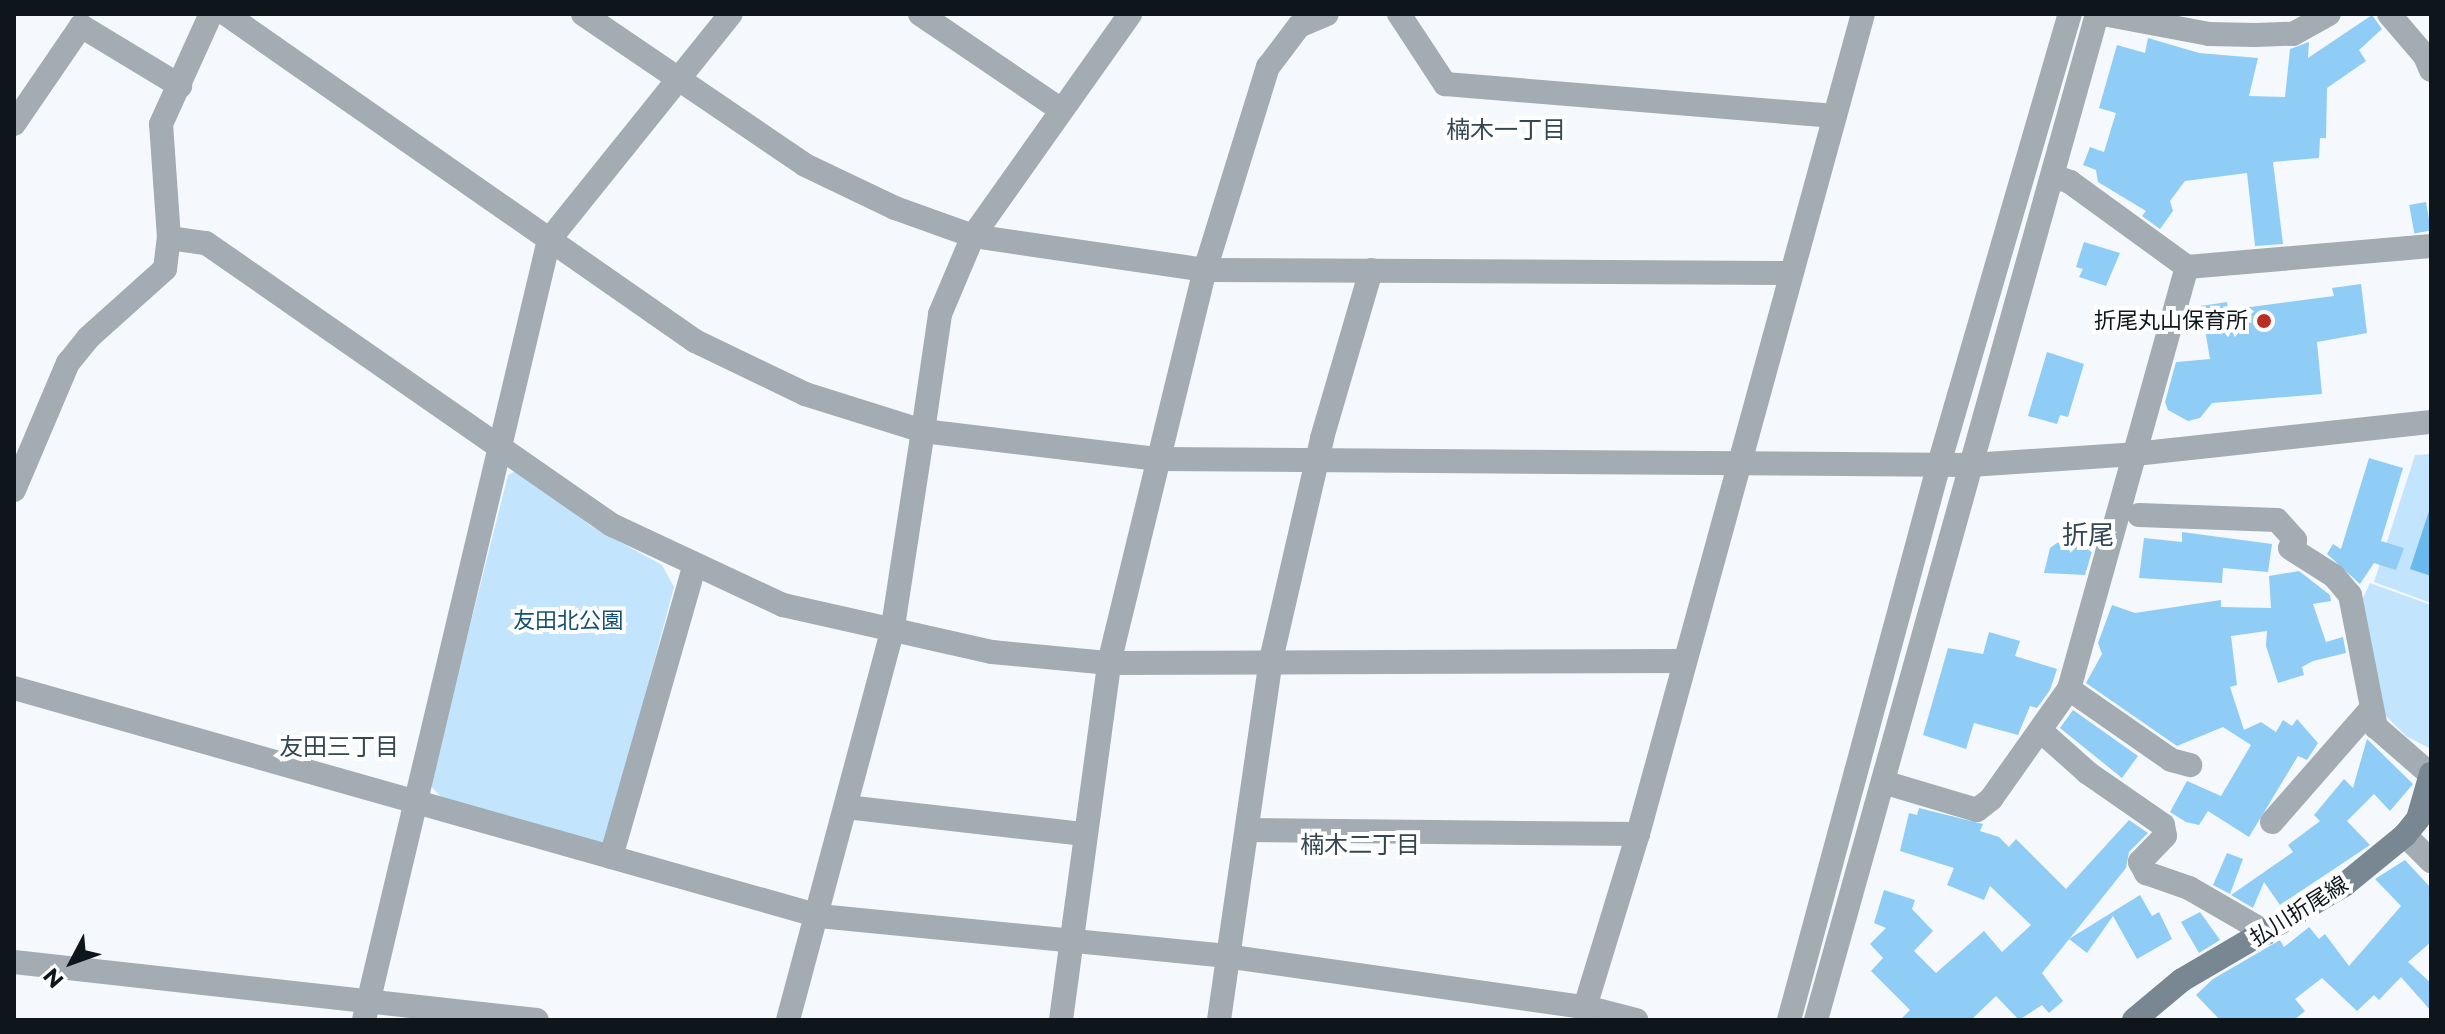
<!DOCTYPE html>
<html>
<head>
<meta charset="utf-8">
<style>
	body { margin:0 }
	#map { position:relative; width:2445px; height:1034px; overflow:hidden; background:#f5f9fd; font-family:Montserrat,"Noto Sans JP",sans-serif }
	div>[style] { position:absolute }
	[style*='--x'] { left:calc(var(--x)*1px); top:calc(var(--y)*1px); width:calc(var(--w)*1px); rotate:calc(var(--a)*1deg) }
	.green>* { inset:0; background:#c2e5fd }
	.water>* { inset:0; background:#6ab9ed }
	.building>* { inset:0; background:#8fcdf7; transform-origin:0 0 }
	.minor>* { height:24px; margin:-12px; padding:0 12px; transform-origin:12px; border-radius:12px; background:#a3acb3 }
	.tertiary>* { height:24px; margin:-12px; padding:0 12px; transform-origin:12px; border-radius:12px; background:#a3acb3 }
	.secondary>* { height:24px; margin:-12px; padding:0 12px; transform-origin:12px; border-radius:12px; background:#798792 }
	.dots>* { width:22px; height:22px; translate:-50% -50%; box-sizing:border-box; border:4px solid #fff; border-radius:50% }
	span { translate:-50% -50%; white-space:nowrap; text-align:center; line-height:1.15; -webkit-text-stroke:8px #fff; paint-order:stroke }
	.poi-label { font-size:22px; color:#0e161c }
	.right { translate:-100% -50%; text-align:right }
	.park-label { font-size:22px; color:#135072 }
	.street-label { font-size:22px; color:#0e161c }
	.neighbourhood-label { font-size:24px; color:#334653 }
	.quarter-label { font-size:26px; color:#334653 }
	.frame { position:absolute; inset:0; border:16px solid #0e161c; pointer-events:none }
	.north { position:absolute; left:32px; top:922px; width:80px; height:80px; -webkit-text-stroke:6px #fff; paint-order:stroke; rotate:229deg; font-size:22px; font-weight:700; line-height:32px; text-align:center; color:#0e161c }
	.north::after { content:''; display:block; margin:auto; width:28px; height:36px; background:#0e161c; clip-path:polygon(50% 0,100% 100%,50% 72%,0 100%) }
</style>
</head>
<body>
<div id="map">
	<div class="green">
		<i style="clip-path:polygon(2431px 454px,2431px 603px,2374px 582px,2415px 455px)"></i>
		<i style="clip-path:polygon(518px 470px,591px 526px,662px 565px,674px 587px,606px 842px,595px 845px,441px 797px,430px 785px,508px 475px)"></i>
		<i style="clip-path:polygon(2370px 583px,2431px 605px,2431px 749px,2406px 736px,2385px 715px,2361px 602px)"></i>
	</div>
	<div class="water">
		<i style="clip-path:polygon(2431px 505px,2431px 576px,2410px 569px)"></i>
	</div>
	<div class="building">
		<i style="clip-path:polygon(2372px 15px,2382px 29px,2359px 50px,2366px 61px,2327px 88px,2326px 138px,2320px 138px,2319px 158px,2273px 162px,2283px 244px,2255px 246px,2247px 173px,2185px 181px,2170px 201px,2173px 211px,2160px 229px,2142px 216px,2146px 211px,2098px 182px,2096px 170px,2083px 165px,2090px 147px,2104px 152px,2116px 113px,2099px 108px,2117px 45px,2145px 53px,2148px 38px,2199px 53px,2258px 58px,2249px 96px,2285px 97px,2290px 49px,2309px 42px,2308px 58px)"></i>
		<i style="left:2426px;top:202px;width:29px;height:17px;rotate:80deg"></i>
		<i style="clip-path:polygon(2084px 242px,2120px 253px,2106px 286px,2079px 277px,2083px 269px,2076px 267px)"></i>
		<i style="clip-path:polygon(2361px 284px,2367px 333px,2317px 342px,2322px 394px,2212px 403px,2200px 418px,2188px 421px,2168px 410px,2165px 402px,2176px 362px,2210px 359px,2201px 306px,2227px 302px,2228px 310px,2334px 296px,2332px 288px)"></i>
		<i style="clip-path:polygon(2047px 352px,2084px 364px,2068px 417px,2060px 415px,2057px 424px,2028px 416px)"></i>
		<i style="clip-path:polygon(2369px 458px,2403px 468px,2381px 541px,2404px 548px,2396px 570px,2374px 563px,2360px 584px,2327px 554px,2333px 544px,2341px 549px)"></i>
		<i style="clip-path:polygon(2182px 532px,2272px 544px,2268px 572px,2223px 568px,2222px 583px,2139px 578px,2144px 538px,2182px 542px)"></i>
		<i style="clip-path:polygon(2064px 538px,2093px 548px,2085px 575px,2044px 573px,2050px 548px)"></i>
		<i style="clip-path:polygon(2299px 571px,2330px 595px,2331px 601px,2313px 604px,2326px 642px,2343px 637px,2346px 653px,2313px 661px,2302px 667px,2304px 675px,2278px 683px,2266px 646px,2267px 631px,2231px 636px,2237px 685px,2230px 687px,2244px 730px,2261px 722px,2276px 732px,2283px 720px,2292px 726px,2297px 719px,2318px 743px,2307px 760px,2298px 756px,2249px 837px,2208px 811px,2199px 825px,2186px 822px,2170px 812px,2187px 781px,2221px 796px,2251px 745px,2223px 727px,2177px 746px,2086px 683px,2102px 654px,2098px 643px,2112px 605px,2135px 613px,2221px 600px,2221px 607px,2271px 608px,2269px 576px)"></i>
		<i style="clip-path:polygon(1989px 632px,2020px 641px,2015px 656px,2057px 669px,2050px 690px,2037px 708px,2030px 706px,2018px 735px,1974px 723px,1966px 749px,1923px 735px,1948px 648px,1983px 654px)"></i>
		<i style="clip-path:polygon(2073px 710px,2138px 756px,2122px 778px,2060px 728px)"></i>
		<i style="clip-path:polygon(2367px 739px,2413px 784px,2390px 811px,2374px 794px,2347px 821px,2370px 845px,2280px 905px,2264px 882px,2253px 908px,2231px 895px,2293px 852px,2288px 845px,2320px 821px,2314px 815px,2344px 779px,2353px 788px)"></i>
		<i style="clip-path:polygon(1919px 808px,1983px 824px,1980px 831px,1999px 837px,2009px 847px,2016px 839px,2066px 889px,2129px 820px,2148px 833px,2129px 852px,2126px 868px,2042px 973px,2063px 1001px,2049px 1013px,2042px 1005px,2019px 1020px,1996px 996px,1971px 1020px,1900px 1020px,1910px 1010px,1871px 971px,1883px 958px,1870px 944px,1886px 928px,1874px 923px,1884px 890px,1915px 900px,1912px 909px,1933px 931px,1914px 951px,1936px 973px,1984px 931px,2002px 952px,2031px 925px,1990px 886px,1984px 900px,1947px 885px,1954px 868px,1900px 851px,1909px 813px,1917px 815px)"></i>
		<i style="clip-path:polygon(2227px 853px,2243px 859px,2230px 894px,2213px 885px)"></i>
		<i style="clip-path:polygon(2405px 860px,2431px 888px,2431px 942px,2408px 962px,2431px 983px,2431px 1011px,2401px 977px,2379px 1000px,2374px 995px,2357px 1011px,2322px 978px,2295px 999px,2305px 1011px,2294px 1020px,2220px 1020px,2196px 995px,2213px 979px,2280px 940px,2284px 947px,2309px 927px,2319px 939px,2325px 934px,2349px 966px,2401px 906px,2375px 879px)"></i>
		<i style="clip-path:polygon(2140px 895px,2152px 916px,2159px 912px,2172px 939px,2137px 959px,2113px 916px,2087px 953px,2069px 939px)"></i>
		<i style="clip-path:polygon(2200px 912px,2220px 940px,2199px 953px,2181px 922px)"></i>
	</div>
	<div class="minor">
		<i style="--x:583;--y:14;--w:268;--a:34.2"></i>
		<i style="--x:805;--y:165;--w:100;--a:25.5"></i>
		<i style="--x:895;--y:208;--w:83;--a:19.7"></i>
		<i style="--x:973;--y:236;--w:234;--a:8.3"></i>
		<i style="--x:1205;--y:270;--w:585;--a:0.29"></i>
		<i style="--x:920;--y:14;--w:169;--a:34.2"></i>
		<i style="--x:1399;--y:14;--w:84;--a:56.7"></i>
		<i style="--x:1445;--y:84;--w:391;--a:4.7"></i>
		<i style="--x:2103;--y:14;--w:108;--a:10.7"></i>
		<i style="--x:2209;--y:34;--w:46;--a:1.2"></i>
		<i style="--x:2255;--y:35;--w:38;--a:-2"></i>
		<i style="--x:2293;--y:34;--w:41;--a:-29.1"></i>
		<i style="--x:2389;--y:14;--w:55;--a:49.4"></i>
		<i style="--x:2425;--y:56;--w:15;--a:67"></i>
		<i style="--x:14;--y:124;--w:119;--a:-55.6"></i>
		<i style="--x:81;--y:26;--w:116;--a:31.2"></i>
		<i style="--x:2055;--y:177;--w:16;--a:18"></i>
		<i style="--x:2070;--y:182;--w:145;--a:36"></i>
		<i style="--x:2187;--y:267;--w:245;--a:-4.9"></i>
		<i style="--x:169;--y:238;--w:37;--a:8"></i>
		<i style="--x:206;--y:243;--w:494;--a:34.8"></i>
		<i style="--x:612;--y:525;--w:189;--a:25.1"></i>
		<i style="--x:783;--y:605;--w:214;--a:12.7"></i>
		<i style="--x:992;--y:652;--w:118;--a:5.4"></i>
		<i style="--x:1109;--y:663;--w:574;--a:-0.2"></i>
		<i style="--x:14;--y:490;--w:138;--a:-67"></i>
		<i style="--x:68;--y:363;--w:32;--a:-51"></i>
		<i style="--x:88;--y:338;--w:103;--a:-41.9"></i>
		<i style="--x:165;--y:269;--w:31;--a:-83"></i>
		<i style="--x:169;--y:238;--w:114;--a:-94"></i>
		<i style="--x:161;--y:124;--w:121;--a:-65.6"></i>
		<i style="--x:2139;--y:515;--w:138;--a:2.1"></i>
		<i style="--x:2277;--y:520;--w:27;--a:48"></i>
		<i style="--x:2295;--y:540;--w:9;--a:122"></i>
		<i style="--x:2290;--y:548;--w:52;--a:32.5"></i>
		<i style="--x:2334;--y:576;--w:25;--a:50"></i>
		<i style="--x:2350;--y:595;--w:135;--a:78.9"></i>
		<i style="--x:2376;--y:727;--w:73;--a:41.1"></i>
		<i style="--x:14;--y:688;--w:837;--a:15.81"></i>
		<i style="--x:819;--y:916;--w:408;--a:5.6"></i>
		<i style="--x:1225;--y:956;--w:364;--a:8.1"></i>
		<i style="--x:1585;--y:1007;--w:53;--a:14.3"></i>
		<i style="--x:2069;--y:689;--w:124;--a:34.8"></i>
		<i style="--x:2171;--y:760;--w:20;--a:15"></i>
		<i style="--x:2042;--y:732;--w:62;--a:41.7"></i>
		<i style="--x:2088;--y:773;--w:91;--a:34.7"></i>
		<i style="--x:2163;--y:825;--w:11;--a:80"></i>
		<i style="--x:2165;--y:836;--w:36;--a:134"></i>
		<i style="--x:2140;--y:862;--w:13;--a:61"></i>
		<i style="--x:2146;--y:873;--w:46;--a:19.2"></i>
		<i style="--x:2189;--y:888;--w:90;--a:30"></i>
		<i style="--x:1883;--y:782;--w:98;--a:16.6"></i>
		<i style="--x:1977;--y:810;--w:18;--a:-38"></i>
		<i style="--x:1991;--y:799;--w:135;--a:-54.7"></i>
		<i style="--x:2069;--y:689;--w:438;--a:-74.4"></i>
		<i style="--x:846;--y:807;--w:240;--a:6.5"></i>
		<i style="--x:2272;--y:822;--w:149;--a:-48.8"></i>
		<i style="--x:1247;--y:830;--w:391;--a:0.6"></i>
		<i style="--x:2405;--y:835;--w:37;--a:45"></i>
		<i style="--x:611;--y:857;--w:301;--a:-74"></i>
		<i style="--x:14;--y:962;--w:526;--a:6.33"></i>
		<i style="--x:1585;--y:1007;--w:181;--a:-73"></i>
		<i style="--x:1638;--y:834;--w:850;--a:-74.66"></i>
		<i style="--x:364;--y:1020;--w:802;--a:-76.66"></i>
		<i style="--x:549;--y:240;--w:290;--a:-51.2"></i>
		<i style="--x:788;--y:1020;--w:401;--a:-75"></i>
		<i style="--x:892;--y:633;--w:204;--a:-81.3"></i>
		<i style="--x:1061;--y:1020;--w:360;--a:-82.3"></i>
		<i style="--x:1109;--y:663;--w:405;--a:-76.3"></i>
		<i style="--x:1205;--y:270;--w:213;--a:-72.8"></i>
		<i style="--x:1268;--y:67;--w:51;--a:-52.9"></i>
		<i style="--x:1299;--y:26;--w:30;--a:-23"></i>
		<i style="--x:1219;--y:1020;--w:360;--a:-81.8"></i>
		<i style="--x:1270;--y:664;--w:232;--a:-77"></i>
		<i style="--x:1322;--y:438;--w:175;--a:-73.7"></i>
	</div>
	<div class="tertiary">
		<i style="--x:226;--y:14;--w:572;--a:34.89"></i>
		<i style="--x:695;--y:341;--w:122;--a:25.7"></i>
		<i style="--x:805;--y:394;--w:124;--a:17.4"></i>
		<i style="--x:923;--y:431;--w:237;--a:6.8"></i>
		<i style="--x:1158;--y:459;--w:813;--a:0.42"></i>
		<i style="--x:1971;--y:465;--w:164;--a:-3.8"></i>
		<i style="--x:2135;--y:454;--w:298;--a:-6.2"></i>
		<i style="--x:923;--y:431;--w:118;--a:-81.7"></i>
		<i style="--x:940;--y:314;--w:85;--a:-67.1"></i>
		<i style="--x:973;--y:236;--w:272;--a:-54.7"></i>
		<i style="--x:1789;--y:1020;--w:576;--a:-74.9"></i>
		<i style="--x:1939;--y:464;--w:469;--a:-73.8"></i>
		<i style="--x:1816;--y:1020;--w:1045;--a:-74.39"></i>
	</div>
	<div class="secondary">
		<i style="--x:2134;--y:1020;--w:62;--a:-39.8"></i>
		<i style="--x:2182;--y:980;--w:188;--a:-30.4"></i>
		<i style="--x:2344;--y:885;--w:79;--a:-39.3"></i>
		<i style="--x:2405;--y:835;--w:21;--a:-51"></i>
		<i style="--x:2418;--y:819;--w:47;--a:-73.9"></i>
	</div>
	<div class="dots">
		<i style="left:2264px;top:321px;background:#bb2e23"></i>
	</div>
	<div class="poi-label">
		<span class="right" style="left:2248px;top:321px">折尾丸山保育所</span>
	</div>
	<div class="park-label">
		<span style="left:568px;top:621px">友田北公園</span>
	</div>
	<div class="street-label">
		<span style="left:2299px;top:911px;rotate:-32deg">払川折尾線</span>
	</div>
	<div class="neighbourhood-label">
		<span style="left:1506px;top:130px">楠木一丁目</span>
		<span style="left:339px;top:747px">友田三丁目</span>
		<span style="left:1360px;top:845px">楠木二丁目</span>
	</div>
	<div class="quarter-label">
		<span style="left:2088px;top:536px">折尾</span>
	</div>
	<div class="frame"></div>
	<div class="north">N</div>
</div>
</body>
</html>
